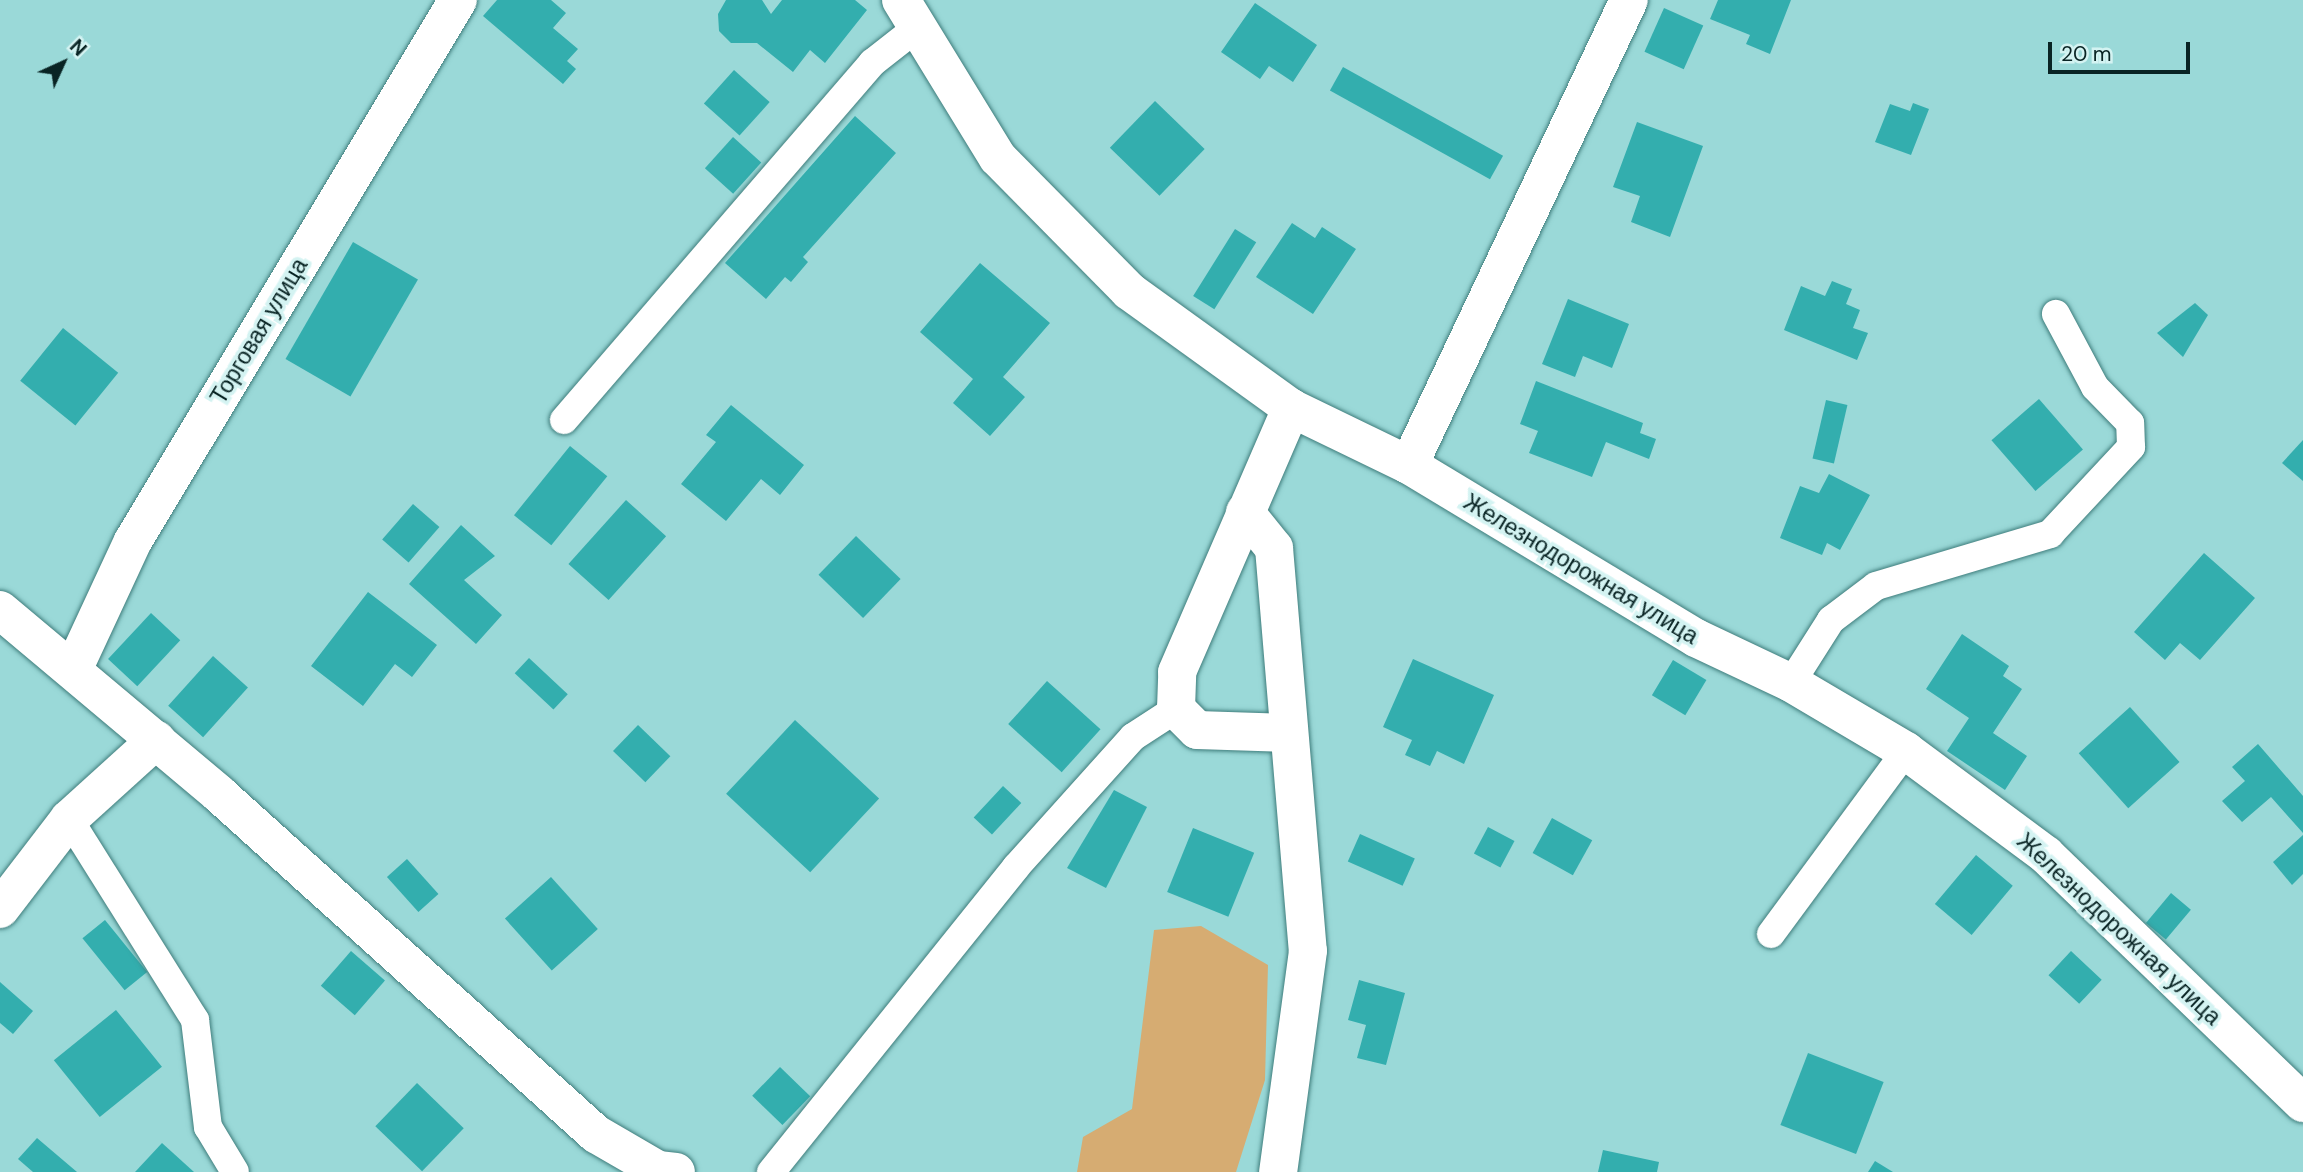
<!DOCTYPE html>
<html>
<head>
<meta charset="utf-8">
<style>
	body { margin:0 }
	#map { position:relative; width:2303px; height:1172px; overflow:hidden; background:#9ad9d8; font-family:"DM Sans",sans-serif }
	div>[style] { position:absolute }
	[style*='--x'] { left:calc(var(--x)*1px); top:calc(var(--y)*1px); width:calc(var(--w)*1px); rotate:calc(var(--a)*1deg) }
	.green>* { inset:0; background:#d6ac72 }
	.building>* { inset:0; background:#33aeae; transform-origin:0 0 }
	.roads { filter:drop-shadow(0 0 2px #3f7d7c) drop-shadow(0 0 2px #3f7d7c) }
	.lane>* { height:28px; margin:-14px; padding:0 14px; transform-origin:14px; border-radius:14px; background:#fff }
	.street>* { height:38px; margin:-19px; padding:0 19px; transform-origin:19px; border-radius:19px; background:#fff }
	span { translate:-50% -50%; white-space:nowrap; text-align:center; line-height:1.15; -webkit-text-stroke:7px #d4f3f2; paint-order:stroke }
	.street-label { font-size:23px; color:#092424 }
	.north { position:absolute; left:28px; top:28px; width:70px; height:70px; -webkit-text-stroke:5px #d4f3f2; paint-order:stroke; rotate:45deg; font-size:19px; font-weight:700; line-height:28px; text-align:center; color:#092424 }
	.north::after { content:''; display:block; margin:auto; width:24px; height:32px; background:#092424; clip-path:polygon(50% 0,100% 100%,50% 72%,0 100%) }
	.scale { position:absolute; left:2048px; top:42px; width:142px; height:32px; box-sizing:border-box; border:4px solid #092424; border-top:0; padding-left:9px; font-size:21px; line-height:24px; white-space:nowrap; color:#092424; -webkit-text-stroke:5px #d4f3f2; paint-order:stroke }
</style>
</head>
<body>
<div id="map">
	<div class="green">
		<i style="clip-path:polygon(1201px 926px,1268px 965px,1265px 1080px,1236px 1172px,1077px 1172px,1083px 1137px,1132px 1109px,1154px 930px)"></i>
	</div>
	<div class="building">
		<i style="clip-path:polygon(497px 0,551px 0,566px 13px,553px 28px,578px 49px,567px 61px,576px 69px,563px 84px,483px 16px)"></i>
		<i style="clip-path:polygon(726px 0,762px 0,771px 14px,782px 0,855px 0,867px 10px,825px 63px,810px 50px,793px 72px,757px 43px,731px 43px,719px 31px,718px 14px)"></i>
		<i style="clip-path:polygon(1718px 0,1791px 0,1770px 54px,1746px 44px,1750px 35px,1710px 19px)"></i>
		<i style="clip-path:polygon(1255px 3px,1317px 45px,1293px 82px,1269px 66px,1260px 79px,1221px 52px)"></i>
		<i style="left:1664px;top:8px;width:43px;height:48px;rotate:24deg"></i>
		<i style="left:1343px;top:67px;width:183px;height:27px;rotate:29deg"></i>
		<i style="left:734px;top:70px;width:48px;height:45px;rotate:42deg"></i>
		<i style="left:1155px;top:101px;width:69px;height:65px;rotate:44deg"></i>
		<i style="clip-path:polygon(1913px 103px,1929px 109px,1911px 155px,1875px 142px,1890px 104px,1910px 111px)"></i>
		<i style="clip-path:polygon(855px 116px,896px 153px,803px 257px,808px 262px,791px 282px,785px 277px,766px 299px,725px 263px)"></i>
		<i style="clip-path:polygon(1637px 122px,1703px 146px,1670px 237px,1631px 222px,1640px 196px,1613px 187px)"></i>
		<i style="left:733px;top:137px;width:38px;height:42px;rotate:42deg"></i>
		<i style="clip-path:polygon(1292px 223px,1315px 238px,1322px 227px,1356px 249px,1313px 314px,1256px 277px)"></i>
		<i style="left:1235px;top:229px;width:25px;height:79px;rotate:32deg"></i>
		<i style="left:353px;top:242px;width:75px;height:135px;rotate:30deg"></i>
		<i style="clip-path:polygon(980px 263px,1050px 323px,1003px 377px,1025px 397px,990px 436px,953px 403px,973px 379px,920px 332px)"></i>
		<i style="clip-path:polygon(1832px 281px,1852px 289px,1846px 304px,1860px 310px,1853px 328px,1868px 333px,1857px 360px,1784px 330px,1801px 286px,1825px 296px)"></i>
		<i style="clip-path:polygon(1568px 299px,1629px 324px,1612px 368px,1583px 356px,1575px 377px,1542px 364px)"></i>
		<i style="clip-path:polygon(2195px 303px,2208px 315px,2183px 357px,2157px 333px)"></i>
		<i style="left:63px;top:328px;width:71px;height:68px;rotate:39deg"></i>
		<i style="clip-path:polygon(1536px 381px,1643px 423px,1640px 433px,1656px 439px,1649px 459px,1606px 442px,1592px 477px,1529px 453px,1538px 431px,1520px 424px)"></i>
		<i style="left:2039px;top:399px;width:67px;height:63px;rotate:49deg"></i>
		<i style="left:1826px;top:400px;width:22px;height:60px;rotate:13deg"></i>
		<i style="clip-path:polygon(731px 405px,804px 465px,780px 495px,761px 479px,726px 521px,681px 484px,716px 442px,706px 435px)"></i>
		<i style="clip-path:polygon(2303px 440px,2303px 481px,2282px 463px)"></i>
		<i style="left:570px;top:446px;width:48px;height:89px;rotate:39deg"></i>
		<i style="clip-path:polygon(1829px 474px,1870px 495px,1840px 550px,1827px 543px,1822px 555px,1780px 538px,1800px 486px,1819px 493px)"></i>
		<i style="left:626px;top:500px;width:54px;height:86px;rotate:42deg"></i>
		<i style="left:413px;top:504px;width:35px;height:47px;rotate:41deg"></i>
		<i style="clip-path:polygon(461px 525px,495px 556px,464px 580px,502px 615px,476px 644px,409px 584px)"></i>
		<i style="left:856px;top:536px;width:62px;height:54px;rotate:44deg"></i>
		<i style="clip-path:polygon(2204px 553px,2255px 598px,2200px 660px,2180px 643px,2165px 660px,2134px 632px)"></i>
		<i style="clip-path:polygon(368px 592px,437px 645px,412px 677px,395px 664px,363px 706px,311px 666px)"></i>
		<i style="left:151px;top:613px;width:40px;height:63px;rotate:43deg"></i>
		<i style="clip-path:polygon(1962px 634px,2009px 666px,2003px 676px,2022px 689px,1993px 733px,2027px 756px,2005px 790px,1947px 751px,1969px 718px,1926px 689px)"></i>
		<i style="left:213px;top:656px;width:47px;height:67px;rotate:42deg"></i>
		<i style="left:529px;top:658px;width:53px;height:21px;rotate:43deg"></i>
		<i style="clip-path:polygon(1413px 659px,1494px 695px,1464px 764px,1437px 751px,1430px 766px,1405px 755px,1412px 740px,1383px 727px)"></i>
		<i style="left:1673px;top:660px;width:39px;height:41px;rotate:31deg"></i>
		<i style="left:1047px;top:681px;width:72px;height:58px;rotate:42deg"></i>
		<i style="left:2130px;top:707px;width:74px;height:69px;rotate:48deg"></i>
		<i style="left:795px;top:720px;width:115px;height:101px;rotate:43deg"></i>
		<i style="left:638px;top:725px;width:45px;height:36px;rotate:44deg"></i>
		<i style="clip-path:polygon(2258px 744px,2303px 796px,2303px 833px,2271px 797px,2242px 822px,2222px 801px,2245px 781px,2232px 767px)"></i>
		<i style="left:1003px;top:786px;width:25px;height:43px;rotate:43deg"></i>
		<i style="clip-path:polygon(1114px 790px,1147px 807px,1106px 888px,1067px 868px)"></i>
		<i style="left:1552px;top:818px;width:46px;height:40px;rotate:29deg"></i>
		<i style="left:1488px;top:827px;width:30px;height:30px;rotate:28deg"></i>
		<i style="left:1193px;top:828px;width:66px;height:69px;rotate:22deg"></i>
		<i style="left:1360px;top:834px;width:60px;height:30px;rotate:24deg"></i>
		<i style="clip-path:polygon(2303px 835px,2303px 874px,2292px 885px,2273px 862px)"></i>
		<i style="left:1976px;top:855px;width:48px;height:64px;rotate:40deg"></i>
		<i style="left:407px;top:859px;width:47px;height:27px;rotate:48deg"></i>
		<i style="left:551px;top:877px;width:70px;height:62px;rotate:48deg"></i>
		<i style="left:2171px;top:893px;width:26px;height:39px;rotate:40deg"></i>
		<i style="left:105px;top:920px;width:67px;height:29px;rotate:51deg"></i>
		<i style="left:351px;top:951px;width:45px;height:46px;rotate:41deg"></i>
		<i style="left:2071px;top:951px;width:42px;height:33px;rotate:43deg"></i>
		<i style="clip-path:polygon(1359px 980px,1405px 993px,1386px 1065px,1357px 1058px,1366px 1025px,1348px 1020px)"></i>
		<i style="clip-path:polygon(0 982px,33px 1011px,13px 1034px,0 1023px)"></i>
		<i style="left:116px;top:1010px;width:73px;height:80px;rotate:51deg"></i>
		<i style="left:1808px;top:1053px;width:81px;height:77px;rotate:21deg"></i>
		<i style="left:780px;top:1067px;width:42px;height:40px;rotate:44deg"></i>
		<i style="left:417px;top:1083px;width:65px;height:60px;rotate:44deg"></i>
		<i style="clip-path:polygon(37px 1138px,77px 1172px,33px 1172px,18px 1159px)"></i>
		<i style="clip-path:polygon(162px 1143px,194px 1172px,135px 1172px)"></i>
		<i style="clip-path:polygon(1603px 1150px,1659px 1162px,1657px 1172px,1598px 1172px)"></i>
		<i style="clip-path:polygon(1875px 1161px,1893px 1172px,1868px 1172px)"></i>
	</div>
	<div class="roads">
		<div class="lane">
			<i style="--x:564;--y:420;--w:472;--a:-49.2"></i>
			<i style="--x:872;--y:63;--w:60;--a:-38.2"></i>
			<i style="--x:1791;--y:683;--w:75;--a:-57.6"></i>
			<i style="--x:1831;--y:620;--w:56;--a:-37.1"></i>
			<i style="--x:1876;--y:586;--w:182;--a:-16.6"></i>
			<i style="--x:2050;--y:534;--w:119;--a:-47"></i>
			<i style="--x:2131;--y:447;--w:24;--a:-92"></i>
			<i style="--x:2130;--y:423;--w:50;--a:-134.2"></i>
			<i style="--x:2095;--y:387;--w:83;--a:-118.1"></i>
			<i style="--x:69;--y:819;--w:237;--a:57.9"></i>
			<i style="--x:195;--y:1020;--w:108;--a:83.1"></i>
			<i style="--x:208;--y:1127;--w:52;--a:59"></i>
			<i style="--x:1771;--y:934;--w:227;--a:-53.6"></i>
			<i style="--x:771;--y:1172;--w:391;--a:-51.2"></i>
			<i style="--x:1016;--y:867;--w:175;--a:-48"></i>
			<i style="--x:1133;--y:737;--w:51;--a:-33.1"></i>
		</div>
		<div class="street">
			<i style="--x:901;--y:0;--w:185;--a:58.5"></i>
			<i style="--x:998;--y:158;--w:187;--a:45.4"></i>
			<i style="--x:1129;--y:291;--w:200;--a:35.8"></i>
			<i style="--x:1291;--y:408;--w:131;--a:25.8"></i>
			<i style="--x:1409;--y:465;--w:335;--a:31.1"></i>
			<i style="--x:1696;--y:638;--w:105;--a:25.3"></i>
			<i style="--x:1791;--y:683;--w:134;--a:30.6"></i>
			<i style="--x:1906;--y:751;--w:174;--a:36.6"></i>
			<i style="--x:2046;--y:855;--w:357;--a:44"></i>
			<i style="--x:1409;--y:465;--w:514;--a:-64.68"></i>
			<i style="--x:1245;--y:512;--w:46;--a:51.1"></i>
			<i style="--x:1274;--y:548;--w:404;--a:85.2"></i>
			<i style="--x:1308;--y:951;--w:223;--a:97.7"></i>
			<i style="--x:0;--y:610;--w:286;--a:40"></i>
			<i style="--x:219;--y:794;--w:508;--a:42.05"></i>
			<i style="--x:596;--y:1134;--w:72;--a:30.1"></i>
			<i style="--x:658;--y:1170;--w:18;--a:6"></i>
			<i style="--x:73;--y:670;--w:142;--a:-65.1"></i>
			<i style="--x:133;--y:541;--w:631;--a:-59.01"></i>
			<i style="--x:1289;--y:733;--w:92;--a:-178.1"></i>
			<i style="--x:1197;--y:730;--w:30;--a:-135"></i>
			<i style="--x:1176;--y:709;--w:37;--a:-88"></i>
			<i style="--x:1177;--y:672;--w:288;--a:-66.6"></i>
			<i style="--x:0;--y:909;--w:113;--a:-52.5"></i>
			<i style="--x:69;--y:819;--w:118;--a:-42.2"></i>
		</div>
	</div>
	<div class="street-label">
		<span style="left:259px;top:331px;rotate:-59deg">Торговая улица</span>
		<span style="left:1581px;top:569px;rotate:31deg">Железнодорожная улица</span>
		<span style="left:2119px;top:929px;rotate:43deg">Железнодорожная улица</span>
	</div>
	<div class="north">N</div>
	<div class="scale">20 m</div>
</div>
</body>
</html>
